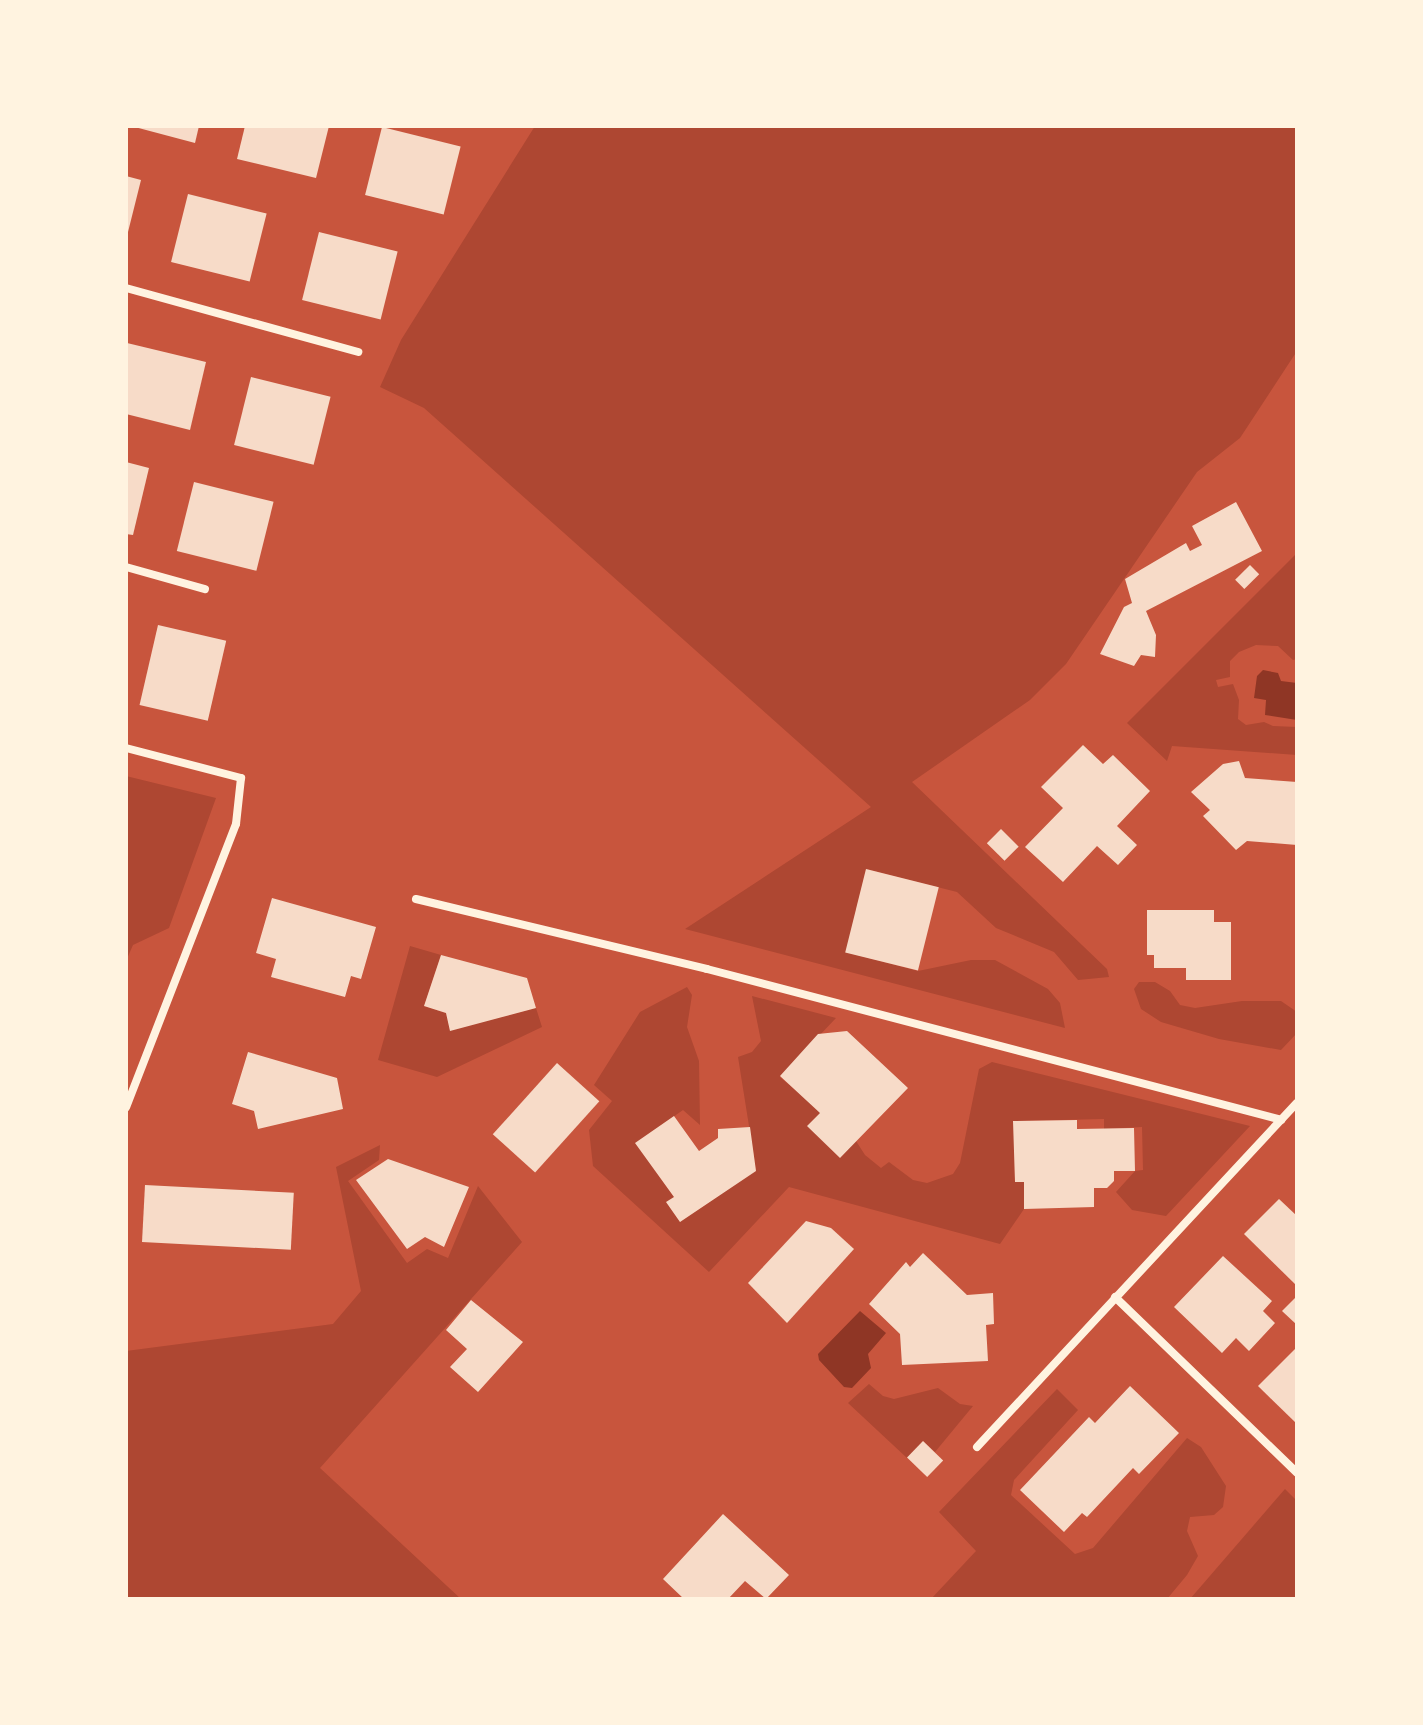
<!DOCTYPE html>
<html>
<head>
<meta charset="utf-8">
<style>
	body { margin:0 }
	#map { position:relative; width:1423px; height:1725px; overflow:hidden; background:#c8553d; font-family:"Exo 2",sans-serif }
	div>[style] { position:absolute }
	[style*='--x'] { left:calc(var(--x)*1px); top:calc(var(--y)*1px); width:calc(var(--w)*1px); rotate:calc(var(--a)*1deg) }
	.green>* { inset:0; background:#ae4732 }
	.water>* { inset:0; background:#8f3625 }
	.building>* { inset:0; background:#f7dbc8; transform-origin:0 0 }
	.minor>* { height:8px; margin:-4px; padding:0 4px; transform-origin:4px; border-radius:4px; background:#fff3e0 }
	span { translate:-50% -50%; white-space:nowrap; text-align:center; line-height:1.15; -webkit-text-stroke:6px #fff3e0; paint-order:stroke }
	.frame { position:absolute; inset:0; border:128px solid #fff3e0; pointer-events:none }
</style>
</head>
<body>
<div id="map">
	<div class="green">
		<i style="clip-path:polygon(535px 126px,1297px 126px,1297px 351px,1240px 438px,1197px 472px,1066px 664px,1030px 700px,912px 782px,1107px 969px,1109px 977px,1078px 980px,1054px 952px,996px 928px,957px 892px,866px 869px,846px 952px,918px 971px,971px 960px,995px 960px,1048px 989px,1060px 1003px,1065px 1028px,685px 929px,871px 807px,424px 408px,380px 387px,401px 340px)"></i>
		<i style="clip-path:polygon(1297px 553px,1297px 659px,1293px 660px,1278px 646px,1256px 645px,1239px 652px,1230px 661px,1230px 677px,1216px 680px,1218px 687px,1233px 684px,1239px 700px,1238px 719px,1246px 725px,1264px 722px,1273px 726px,1297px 727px,1297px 755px,1172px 746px,1167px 761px,1127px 723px)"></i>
		<i style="clip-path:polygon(126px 776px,216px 798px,169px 928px,133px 945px,126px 961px)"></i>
		<i style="clip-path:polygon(410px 946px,441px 955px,424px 1006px,446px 1013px,450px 1030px,536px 1008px,542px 1027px,437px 1077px,378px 1060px)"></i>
		<i style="clip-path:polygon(1139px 982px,1155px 982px,1170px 991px,1180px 1005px,1195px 1008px,1242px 1001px,1281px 1001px,1297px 1012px,1297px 1033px,1281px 1050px,1219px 1039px,1161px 1022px,1141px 1009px,1134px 989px)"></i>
		<i style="clip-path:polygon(687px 987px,692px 995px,687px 1027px,699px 1061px,700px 1125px,683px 1110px,636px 1143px,674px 1197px,667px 1203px,680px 1222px,756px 1170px,738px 1057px,752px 1052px,761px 1041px,752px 996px,836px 1018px,780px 1077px,856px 1141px,865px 1155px,881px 1168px,889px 1162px,913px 1180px,927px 1183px,953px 1174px,960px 1163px,979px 1069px,992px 1062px,1250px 1126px,1166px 1216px,1132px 1210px,1116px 1192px,1135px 1171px,1143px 1170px,1142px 1127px,1104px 1129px,1104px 1119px,1014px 1121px,1015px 1181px,1024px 1182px,1024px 1209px,1000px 1244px,789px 1187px,709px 1272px,593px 1166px,589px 1130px,612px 1101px,594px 1085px,640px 1012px)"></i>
		<i style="clip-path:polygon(380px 1145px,379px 1160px,348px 1181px,407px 1263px,427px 1249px,448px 1258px,478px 1186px,522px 1242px,320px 1468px,461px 1599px,126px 1599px,126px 1351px,333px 1324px,361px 1291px,336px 1167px)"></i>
		<i style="clip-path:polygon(869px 1384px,883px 1396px,894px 1399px,938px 1388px,960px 1404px,973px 1406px,935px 1452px,923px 1441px,907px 1458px,848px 1403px)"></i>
		<i style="clip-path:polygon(1057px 1389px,1078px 1410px,1014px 1480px,1011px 1495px,1075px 1554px,1093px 1548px,1187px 1438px,1201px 1447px,1226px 1486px,1223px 1507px,1214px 1515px,1190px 1517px,1187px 1531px,1198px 1556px,1187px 1575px,1167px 1599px,931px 1599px,976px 1551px,939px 1512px)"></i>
		<i style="clip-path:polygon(1285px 1489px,1297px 1501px,1297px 1599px,1190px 1599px)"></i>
	</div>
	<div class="water">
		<i style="clip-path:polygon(1263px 670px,1278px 673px,1281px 681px,1297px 683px,1297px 720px,1265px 715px,1266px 700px,1254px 698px,1257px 676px)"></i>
		<i style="clip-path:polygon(860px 1311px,886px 1333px,868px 1354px,871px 1368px,852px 1388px,844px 1387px,819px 1360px,818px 1354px)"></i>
	</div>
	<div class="building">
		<i style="clip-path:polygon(131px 126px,199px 126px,195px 143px)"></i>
		<i style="clip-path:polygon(245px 126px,329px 126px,316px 178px,237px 159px)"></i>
		<i style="left:382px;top:127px;width:81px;height:70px;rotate:14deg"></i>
		<i style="clip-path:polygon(126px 176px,141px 180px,127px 236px,126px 236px)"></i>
		<i style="left:188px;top:194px;width:81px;height:70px;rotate:14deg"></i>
		<i style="left:319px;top:232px;width:81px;height:70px;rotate:14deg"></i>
		<i style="clip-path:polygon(127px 343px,206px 362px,190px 430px,126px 414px)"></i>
		<i style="left:251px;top:377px;width:82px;height:70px;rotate:14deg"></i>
		<i style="clip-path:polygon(126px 462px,149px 468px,133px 535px,126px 534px)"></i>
		<i style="left:194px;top:482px;width:82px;height:71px;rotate:14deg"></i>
		<i style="clip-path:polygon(1236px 502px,1262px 551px,1146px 611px,1156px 635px,1155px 657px,1141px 655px,1134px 666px,1100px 654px,1124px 607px,1132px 603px,1125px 579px,1186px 543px,1190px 551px,1202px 545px,1192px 526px)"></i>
		<i style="left:1250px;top:565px;width:13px;height:21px;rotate:45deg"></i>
		<i style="left:158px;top:625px;width:70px;height:82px;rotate:13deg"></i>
		<i style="clip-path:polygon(1083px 745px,1103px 764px,1113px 755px,1150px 791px,1117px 826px,1137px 845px,1118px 865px,1097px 846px,1063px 882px,1025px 847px,1063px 808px,1041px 787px)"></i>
		<i style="clip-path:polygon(1239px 761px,1245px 778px,1297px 782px,1297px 845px,1247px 841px,1236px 850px,1203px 816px,1210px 810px,1191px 792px,1223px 764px)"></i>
		<i style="left:1001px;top:829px;width:25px;height:20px;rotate:45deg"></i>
		<i style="left:866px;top:869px;width:75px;height:86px;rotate:14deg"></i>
		<i style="clip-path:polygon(272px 898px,376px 927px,361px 979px,351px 976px,345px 997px,271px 977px,276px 959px,256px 953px)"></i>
		<i style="clip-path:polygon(1147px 910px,1214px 910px,1214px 922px,1231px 922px,1231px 980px,1186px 980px,1186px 968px,1154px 968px,1154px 955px,1147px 955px)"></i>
		<i style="clip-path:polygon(441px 955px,527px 978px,536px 1008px,450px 1031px,446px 1013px,424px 1006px)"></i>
		<i style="clip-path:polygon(847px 1031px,908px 1088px,840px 1158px,807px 1126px,820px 1113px,780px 1076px,818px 1034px)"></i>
		<i style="clip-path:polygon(248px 1052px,337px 1078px,343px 1109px,258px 1129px,254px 1111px,232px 1104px)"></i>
		<i style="left:557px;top:1063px;width:57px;height:96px;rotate:42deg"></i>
		<i style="clip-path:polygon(674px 1116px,699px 1151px,718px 1138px,718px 1129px,750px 1127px,756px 1171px,680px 1222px,666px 1202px,674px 1197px,635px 1143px)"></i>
		<i style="clip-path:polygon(1077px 1120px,1077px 1129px,1134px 1128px,1135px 1171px,1114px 1171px,1114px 1181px,1107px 1188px,1094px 1188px,1094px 1207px,1024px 1209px,1024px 1182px,1015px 1182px,1013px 1121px)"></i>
		<i style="clip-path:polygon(388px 1159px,469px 1187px,444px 1247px,425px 1237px,407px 1249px,356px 1180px)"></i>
		<i style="left:145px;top:1185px;width:149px;height:57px;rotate:3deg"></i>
		<i style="clip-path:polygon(1279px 1199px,1297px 1216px,1297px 1286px,1244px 1234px)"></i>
		<i style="clip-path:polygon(806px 1221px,831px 1228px,854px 1249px,787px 1323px,748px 1283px)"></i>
		<i style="clip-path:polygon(923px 1253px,967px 1295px,993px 1293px,994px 1324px,986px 1325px,988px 1361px,902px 1365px,900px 1334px,869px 1304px,906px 1262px,910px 1267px)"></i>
		<i style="clip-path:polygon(1223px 1256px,1272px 1301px,1263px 1311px,1275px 1323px,1249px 1351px,1236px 1338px,1222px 1353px,1174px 1307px)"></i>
		<i style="clip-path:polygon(1297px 1296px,1297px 1325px,1282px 1311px)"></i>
		<i style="clip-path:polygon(471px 1300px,523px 1342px,478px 1392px,450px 1367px,467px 1349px,446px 1330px)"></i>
		<i style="clip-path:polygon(1297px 1347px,1297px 1424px,1258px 1386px)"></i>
		<i style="clip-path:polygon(1130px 1386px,1179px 1433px,1139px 1474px,1133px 1468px,1087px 1517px,1082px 1513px,1064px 1532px,1020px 1490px,1089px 1417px,1095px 1423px)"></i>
		<i style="left:923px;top:1441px;width:28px;height:23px;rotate:44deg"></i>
		<i style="clip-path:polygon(723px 1514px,789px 1575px,766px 1599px,745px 1581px,728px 1599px,684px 1599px,663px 1579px)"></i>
	</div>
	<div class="minor">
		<i style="--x:126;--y:288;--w:241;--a:15.4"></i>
		<i style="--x:126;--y:567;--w:82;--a:15.6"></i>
		<i style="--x:126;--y:748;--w:119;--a:14.6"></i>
		<i style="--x:241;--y:778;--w:46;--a:96.2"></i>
		<i style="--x:236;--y:824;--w:304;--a:111.2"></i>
		<i style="--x:416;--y:899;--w:299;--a:13.5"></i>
		<i style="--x:707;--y:969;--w:594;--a:14.71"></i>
		<i style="--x:1115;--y:1297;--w:253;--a:44"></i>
		<i style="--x:977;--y:1447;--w:470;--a:-47.1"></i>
	</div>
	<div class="frame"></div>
</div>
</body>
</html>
